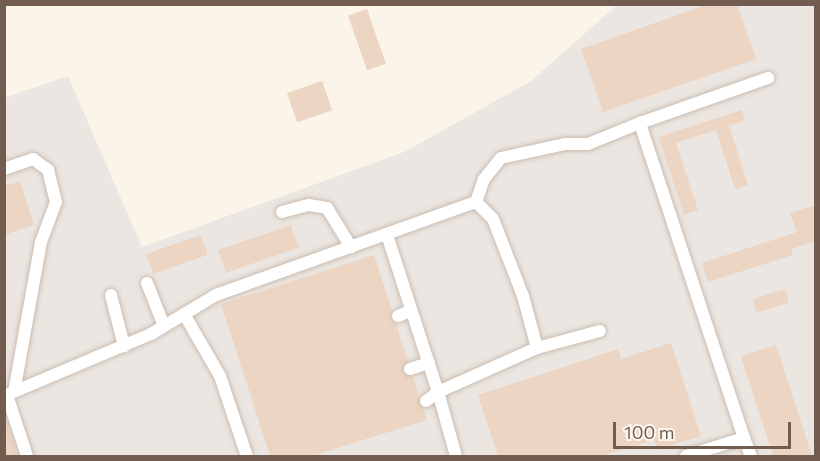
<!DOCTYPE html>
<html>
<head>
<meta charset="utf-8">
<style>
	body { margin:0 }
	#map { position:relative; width:820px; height:461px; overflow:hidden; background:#faf4e9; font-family:Commissioner,sans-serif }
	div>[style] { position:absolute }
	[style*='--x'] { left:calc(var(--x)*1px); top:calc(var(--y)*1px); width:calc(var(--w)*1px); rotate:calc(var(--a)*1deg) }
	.industrial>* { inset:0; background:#ebe6e1 }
	.building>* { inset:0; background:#ecd5c3; transform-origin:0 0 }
	.roads { filter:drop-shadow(0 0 2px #cbbcb0) drop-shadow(0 0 2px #cbbcb0) }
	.minor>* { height:12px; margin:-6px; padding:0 6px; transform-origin:6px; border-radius:6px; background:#fff }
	span { translate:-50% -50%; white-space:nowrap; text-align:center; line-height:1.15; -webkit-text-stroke:4.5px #fdf8ef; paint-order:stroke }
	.frame { position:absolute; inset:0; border:6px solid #715c4f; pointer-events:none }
	.scale { position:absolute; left:613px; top:422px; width:178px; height:27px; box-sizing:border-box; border:3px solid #715c4f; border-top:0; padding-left:8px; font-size:18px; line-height:21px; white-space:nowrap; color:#715c4f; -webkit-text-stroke:4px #fdf8ef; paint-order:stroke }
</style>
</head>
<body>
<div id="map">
	<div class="industrial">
		<i style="clip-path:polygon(617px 5px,815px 5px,815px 456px,5px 456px,4px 98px,68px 76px,142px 247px,404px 152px,531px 81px)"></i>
	</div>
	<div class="building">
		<i style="clip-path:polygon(709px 4px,737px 4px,756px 59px,603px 112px,581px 49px)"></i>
		<i style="left:367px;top:9px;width:58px;height:20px;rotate:71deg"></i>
		<i style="left:322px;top:81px;width:31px;height:37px;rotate:71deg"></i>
		<i style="clip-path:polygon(742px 110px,745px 120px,729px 126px,748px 185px,735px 189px,716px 130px,676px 143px,698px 210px,684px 215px,658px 137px)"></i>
		<i style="clip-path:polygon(20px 181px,34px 225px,4px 235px,4px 186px)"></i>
		<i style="clip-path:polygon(816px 205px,816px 241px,791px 249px,793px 255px,708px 282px,702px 263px,797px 232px,790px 213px)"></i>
		<i style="left:291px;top:225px;width:24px;height:77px;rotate:71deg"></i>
		<i style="left:201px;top:235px;width:21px;height:58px;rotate:71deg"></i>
		<i style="clip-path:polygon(374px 255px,392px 311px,390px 319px,396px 324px,408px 361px,402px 372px,413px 377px,427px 420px,312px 456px,270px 456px,221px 304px)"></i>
		<i style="left:785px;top:289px;width:14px;height:34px;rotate:73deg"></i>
		<i style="clip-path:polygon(671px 343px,701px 436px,658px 450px,654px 440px,601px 456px,498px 456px,478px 395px,618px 349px,621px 359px)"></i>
		<i style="left:776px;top:345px;width:117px;height:37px;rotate:72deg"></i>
		<i style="clip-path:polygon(6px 418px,18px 456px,4px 456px)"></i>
	</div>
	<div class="roads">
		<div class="minor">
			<i style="--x:4;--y:169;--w:31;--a:-19"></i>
			<i style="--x:33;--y:159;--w:19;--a:36"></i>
			<i style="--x:48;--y:170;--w:33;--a:76"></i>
			<i style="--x:56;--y:202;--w:43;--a:110.6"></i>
			<i style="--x:41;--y:242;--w:152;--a:100.2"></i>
			<i style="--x:476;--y:202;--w:24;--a:45"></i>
			<i style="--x:493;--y:219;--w:83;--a:68.7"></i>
			<i style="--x:523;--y:296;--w:54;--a:74.9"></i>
			<i style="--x:282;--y:212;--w:28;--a:-15"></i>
			<i style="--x:309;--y:205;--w:18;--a:9"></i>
			<i style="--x:327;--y:208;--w:46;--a:58.4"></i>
			<i style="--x:387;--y:235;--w:165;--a:72"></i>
			<i style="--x:438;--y:392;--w:15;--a:143"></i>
			<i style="--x:147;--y:283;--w:46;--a:68.4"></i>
			<i style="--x:111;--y:295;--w:53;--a:75.7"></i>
			<i style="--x:184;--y:314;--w:72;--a:59.9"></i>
			<i style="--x:220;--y:376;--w:84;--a:71.4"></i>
			<i style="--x:398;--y:316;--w:13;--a:-23"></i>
			<i style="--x:410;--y:369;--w:20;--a:-18"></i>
			<i style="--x:7;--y:395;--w:64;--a:71.8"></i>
			<i style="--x:4;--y:396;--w:160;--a:-22.9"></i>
			<i style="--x:151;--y:334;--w:76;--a:-31"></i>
			<i style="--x:216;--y:295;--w:276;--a:-19.7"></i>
			<i style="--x:476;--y:202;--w:24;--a:-71"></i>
			<i style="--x:484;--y:179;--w:27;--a:-51"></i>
			<i style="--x:501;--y:158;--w:66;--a:-12.3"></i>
			<i style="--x:565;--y:144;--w:23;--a:0"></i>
			<i style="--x:588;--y:144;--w:56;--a:-22"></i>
			<i style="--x:744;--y:438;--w:332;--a:-108.3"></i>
			<i style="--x:640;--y:123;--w:136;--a:-19.4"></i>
			<i style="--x:456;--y:456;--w:66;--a:-105.7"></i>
			<i style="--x:438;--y:392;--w:108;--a:-24"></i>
			<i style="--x:537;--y:348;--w:65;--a:-15.1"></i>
			<i style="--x:686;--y:456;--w:61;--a:-17.2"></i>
			<i style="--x:744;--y:438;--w:19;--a:69"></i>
		</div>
	</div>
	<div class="frame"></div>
	<div class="scale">100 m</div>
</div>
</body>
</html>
